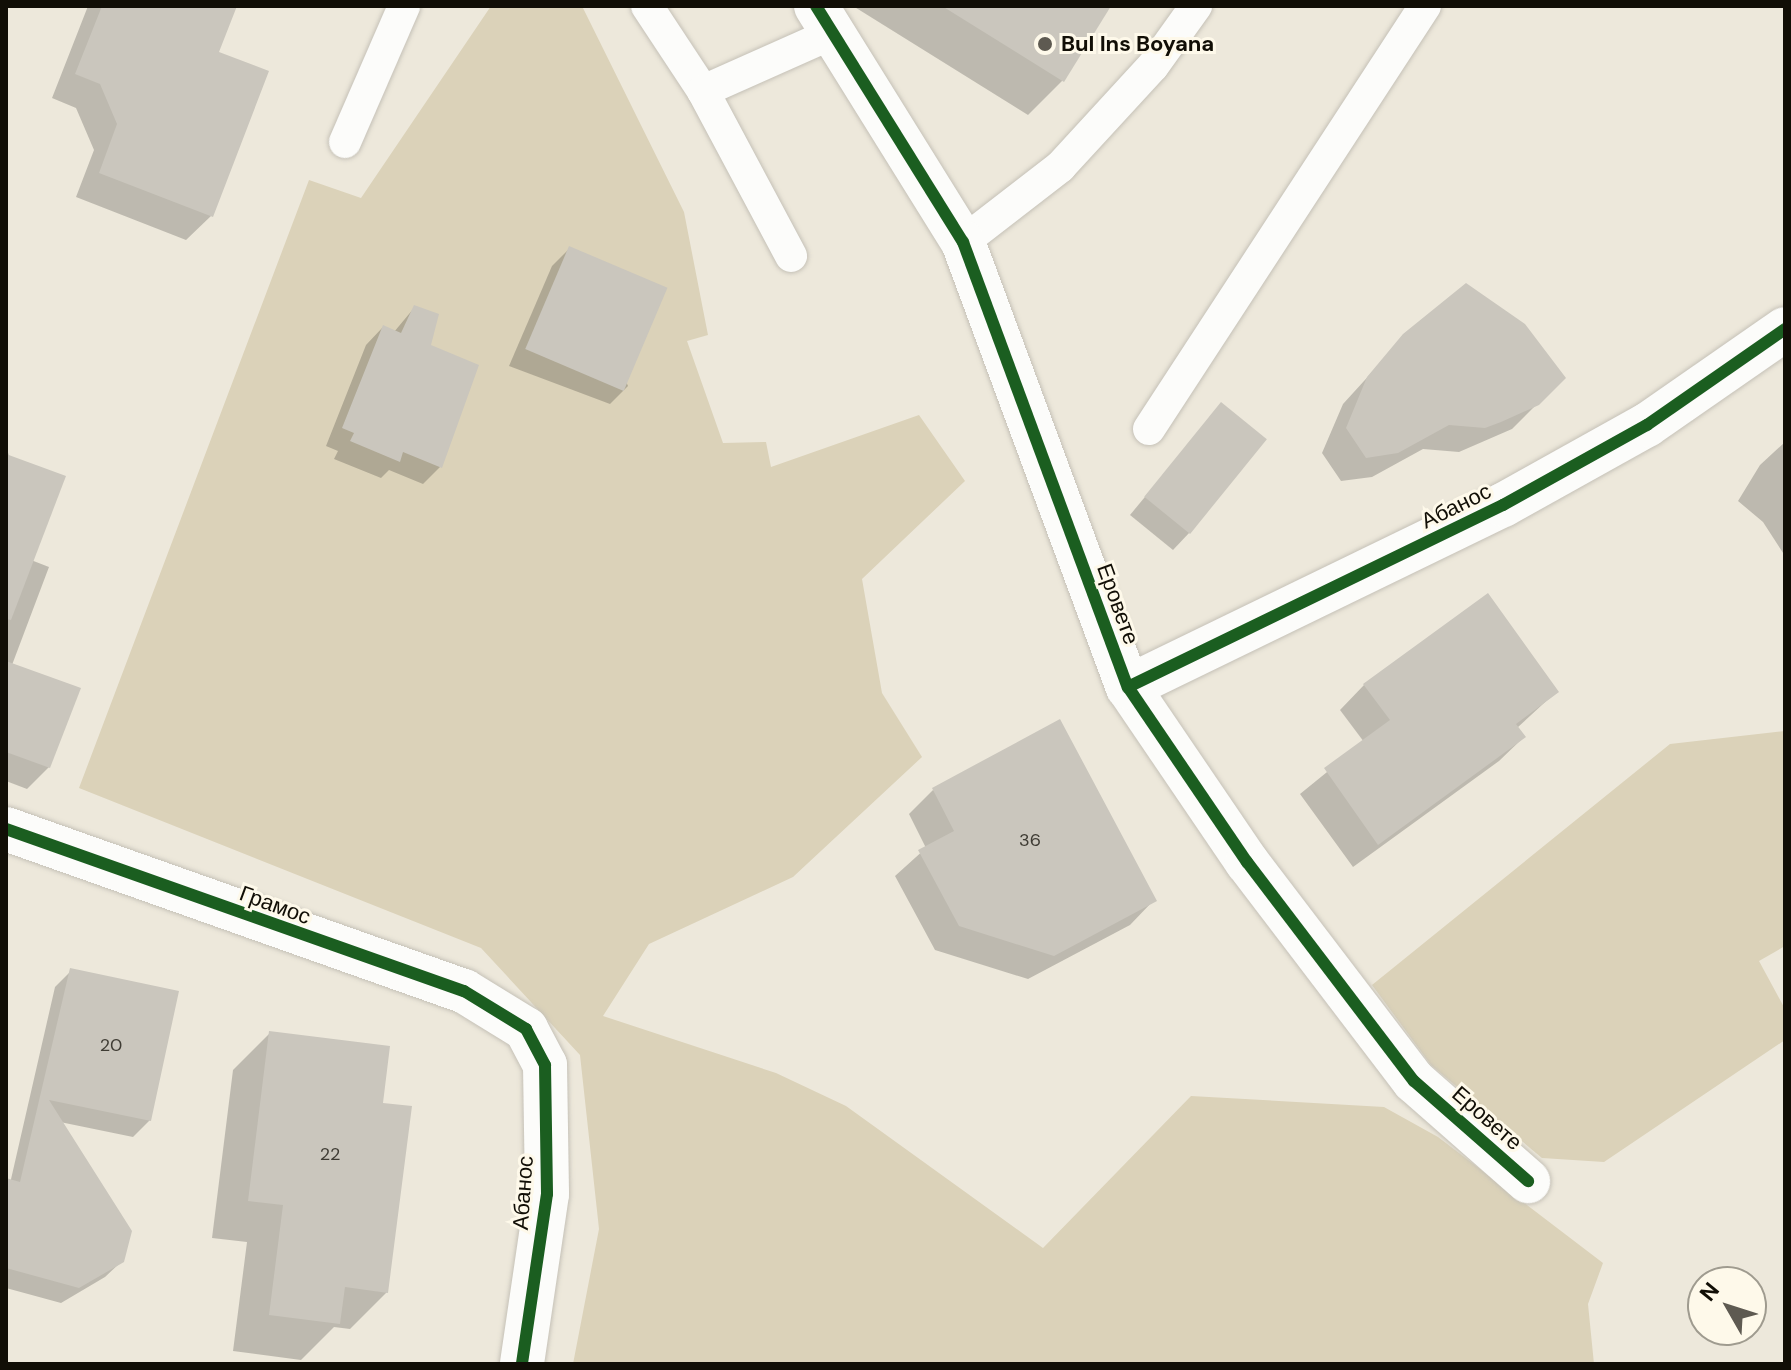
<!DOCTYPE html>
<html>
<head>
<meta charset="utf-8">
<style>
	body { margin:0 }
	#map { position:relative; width:1791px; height:1370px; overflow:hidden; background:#ede8db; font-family:"DM Sans",sans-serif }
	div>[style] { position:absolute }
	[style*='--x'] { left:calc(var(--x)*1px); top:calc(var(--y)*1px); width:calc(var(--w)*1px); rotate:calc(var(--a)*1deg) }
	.green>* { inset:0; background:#dbd2b9 }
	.shadow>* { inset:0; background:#0003 }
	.building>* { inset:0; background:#cac6bd; transform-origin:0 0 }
	.roads { filter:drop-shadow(0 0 2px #c5c1b7) drop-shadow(0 0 2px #c5c1b7) }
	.service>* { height:32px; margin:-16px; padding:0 16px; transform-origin:16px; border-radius:16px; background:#fcfcfa }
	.minor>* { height:44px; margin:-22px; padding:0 22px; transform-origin:22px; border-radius:22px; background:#fcfcfa }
	.cycleway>* { height:12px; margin:-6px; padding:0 6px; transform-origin:6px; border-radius:6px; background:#1b5e20 }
	.dots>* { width:22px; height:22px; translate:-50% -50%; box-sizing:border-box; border:4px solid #fef9ea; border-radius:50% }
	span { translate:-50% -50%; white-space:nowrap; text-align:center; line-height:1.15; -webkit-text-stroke:6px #fef9ea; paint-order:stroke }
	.number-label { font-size:18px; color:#3f3c34 }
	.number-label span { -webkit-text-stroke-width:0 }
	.poi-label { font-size:22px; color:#110e06; font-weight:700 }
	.left { translate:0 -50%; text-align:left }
	.street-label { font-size:22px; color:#110e06 }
	.frame { position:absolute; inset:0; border:8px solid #110e06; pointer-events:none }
	.north { position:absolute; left:1687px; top:1266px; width:80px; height:80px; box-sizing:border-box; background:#fef9ea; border:2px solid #9f9b8f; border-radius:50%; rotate:309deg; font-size:22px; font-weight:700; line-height:32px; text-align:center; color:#110e06 }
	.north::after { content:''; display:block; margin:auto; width:28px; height:36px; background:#5e5a51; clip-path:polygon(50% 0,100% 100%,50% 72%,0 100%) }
</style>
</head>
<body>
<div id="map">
	<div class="green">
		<i style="clip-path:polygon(491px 6px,582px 6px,684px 212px,708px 335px,687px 341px,723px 443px,766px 442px,771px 467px,919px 415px,965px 481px,862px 579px,882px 693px,922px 757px,793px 877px,649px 944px,603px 1016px,776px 1073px,846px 1106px,1043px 1248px,1191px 1096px,1384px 1107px,1438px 1137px,1603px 1263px,1588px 1304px,1594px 1364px,573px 1364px,599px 1229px,580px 1055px,481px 948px,79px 788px,309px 180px,361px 198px)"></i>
		<i style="clip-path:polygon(1785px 731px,1785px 946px,1759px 961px,1785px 1009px,1785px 1040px,1604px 1162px,1542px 1158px,1431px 1065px,1372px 985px,1670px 744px)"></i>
	</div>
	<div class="shadow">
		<i style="clip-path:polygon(88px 6px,234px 6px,216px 53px,211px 216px,186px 240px,76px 197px,94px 150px,76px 108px,52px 98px)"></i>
		<i style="clip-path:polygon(853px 6px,1109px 6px,1062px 81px,1028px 115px)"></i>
		<i style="clip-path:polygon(569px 249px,628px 386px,610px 404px,509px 366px,552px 266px)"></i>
		<i style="clip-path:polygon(414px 308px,428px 346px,440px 467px,423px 484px,389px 470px,381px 478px,334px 459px,338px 451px,326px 446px,366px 345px,383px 327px,394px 332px)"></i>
		<i style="clip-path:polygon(1405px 336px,1563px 378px,1512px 429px,1459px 452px,1423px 449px,1372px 477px,1341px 481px,1322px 453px,1343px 404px)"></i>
		<i style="clip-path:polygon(1221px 405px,1190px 532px,1173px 550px,1130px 515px)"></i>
		<i style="clip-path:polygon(1785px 442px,1785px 556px,1763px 522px,1738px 501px,1760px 465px)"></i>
		<i style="clip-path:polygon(6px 443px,31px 560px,49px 567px,12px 665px,49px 767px,27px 789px,6px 781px)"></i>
		<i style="clip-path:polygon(1364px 685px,1556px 692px,1517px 728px,1524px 737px,1499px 761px,1353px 867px,1300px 794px,1364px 742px,1340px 710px)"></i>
		<i style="clip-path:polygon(933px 790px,1154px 900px,1130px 925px,1028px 979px,935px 950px,895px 876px,926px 848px,909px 814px)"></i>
		<i style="clip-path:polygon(71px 971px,150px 1120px,133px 1137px,60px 1122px,122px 1261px,105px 1277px,61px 1303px,6px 1288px,6px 1201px,55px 987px)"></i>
		<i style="clip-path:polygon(270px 1033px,381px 1105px,387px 1292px,350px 1329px,334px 1327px,301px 1360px,233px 1351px,247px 1242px,212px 1238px,233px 1070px)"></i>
	</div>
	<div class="building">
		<i style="clip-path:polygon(102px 6px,237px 6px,219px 52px,269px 71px,213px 217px,99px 173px,117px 124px,100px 84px,75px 74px)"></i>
		<i style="clip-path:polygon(942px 6px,1111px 6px,1064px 82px)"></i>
		<i style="left:569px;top:246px;width:107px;height:112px;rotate:23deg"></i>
		<i style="clip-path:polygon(1466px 283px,1525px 324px,1566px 378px,1539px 405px,1501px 422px,1485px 428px,1449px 425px,1398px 453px,1366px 458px,1346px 428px,1367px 377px,1403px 334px)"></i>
		<i style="clip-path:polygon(414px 305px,439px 314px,431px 345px,479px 365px,442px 468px,403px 452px,400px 462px,350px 441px,354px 433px,342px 428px,383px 325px,401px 333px)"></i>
		<i style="left:1221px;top:402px;width:59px;height:122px;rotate:39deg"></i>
		<i style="clip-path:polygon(6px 454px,66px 476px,11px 620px,6px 619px)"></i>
		<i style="clip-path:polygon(1488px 593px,1559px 692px,1516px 724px,1526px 737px,1378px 845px,1324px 768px,1390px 720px,1363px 684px)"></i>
		<i style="clip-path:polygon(6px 661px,81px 688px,50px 768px,6px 752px)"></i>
		<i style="clip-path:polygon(1060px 719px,1157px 901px,1054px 956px,959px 926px,918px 850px,954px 831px,932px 788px)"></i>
		<i style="clip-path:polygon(70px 968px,179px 991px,151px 1121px,49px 1100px,132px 1231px,124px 1262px,79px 1288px,6px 1268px,6px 1178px,20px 1182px)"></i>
		<i style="clip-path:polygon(269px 1031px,390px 1046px,383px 1103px,412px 1106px,388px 1293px,345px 1287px,340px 1324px,269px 1315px,283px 1205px,248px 1201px)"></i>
	</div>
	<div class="roads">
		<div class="service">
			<i style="--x:647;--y:6;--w:102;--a:56.6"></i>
			<i style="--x:703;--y:91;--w:187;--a:61.9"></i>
			<i style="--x:703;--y:91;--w:142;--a:-24"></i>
			<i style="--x:345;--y:142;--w:148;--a:-66.5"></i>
			<i style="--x:963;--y:242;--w:123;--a:-37.7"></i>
			<i style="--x:1060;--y:167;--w:137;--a:-47.4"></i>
			<i style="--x:1153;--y:66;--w:74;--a:-54.4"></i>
			<i style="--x:1149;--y:429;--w:505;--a:-56.88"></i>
		</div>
		<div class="minor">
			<i style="--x:816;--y:6;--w:278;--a:58.1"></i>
			<i style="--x:963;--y:242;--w:475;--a:69.7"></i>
			<i style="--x:1128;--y:687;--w:212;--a:55.8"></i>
			<i style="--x:1247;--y:862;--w:275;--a:52.7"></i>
			<i style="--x:1414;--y:1081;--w:152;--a:41.3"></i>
			<i style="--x:1128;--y:687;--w:417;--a:-25.9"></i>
			<i style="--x:1503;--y:505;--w:165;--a:-29.1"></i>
			<i style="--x:1647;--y:425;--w:168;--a:-34.8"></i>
			<i style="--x:6;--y:829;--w:486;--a:19.5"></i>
			<i style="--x:464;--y:991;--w:73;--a:31.5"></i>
			<i style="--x:526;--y:1029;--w:41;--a:62.2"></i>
			<i style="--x:545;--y:1065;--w:129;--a:89.1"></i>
			<i style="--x:547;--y:1194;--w:172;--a:98.4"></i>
		</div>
	</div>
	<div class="cycleway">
		<i style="--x:816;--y:6;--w:278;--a:58.1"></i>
		<i style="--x:963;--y:242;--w:475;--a:69.7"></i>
		<i style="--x:1128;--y:687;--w:212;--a:55.8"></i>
		<i style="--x:1247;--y:862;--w:275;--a:52.7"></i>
		<i style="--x:1414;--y:1081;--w:152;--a:41.3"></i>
		<i style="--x:1128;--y:687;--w:417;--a:-25.9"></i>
		<i style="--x:1503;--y:505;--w:165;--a:-29.1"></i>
		<i style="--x:1647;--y:425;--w:168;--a:-34.8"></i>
		<i style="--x:6;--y:829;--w:486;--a:19.5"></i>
		<i style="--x:464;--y:991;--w:73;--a:31.5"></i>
		<i style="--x:526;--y:1029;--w:41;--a:62.2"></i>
		<i style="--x:545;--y:1065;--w:129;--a:89.1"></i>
		<i style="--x:547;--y:1194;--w:172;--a:98.4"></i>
	</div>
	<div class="dots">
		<i style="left:1045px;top:44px;background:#5e5a51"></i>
	</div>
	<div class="number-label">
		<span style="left:1030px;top:840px">36</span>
		<span style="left:111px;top:1045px">20</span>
		<span style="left:330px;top:1154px">22</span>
	</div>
	<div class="poi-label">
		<span class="left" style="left:1061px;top:44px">Bul Ins Boyana</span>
	</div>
	<div class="street-label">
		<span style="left:1456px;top:506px;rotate:-26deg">Абанос</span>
		<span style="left:1118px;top:604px;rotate:70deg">Еровете</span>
		<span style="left:275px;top:905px;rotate:20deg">Грамос</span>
		<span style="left:1487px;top:1118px;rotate:41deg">Еровете</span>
		<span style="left:523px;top:1193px;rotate:-86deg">Абанос</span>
	</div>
	<div class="frame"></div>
	<div class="north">N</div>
</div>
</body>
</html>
